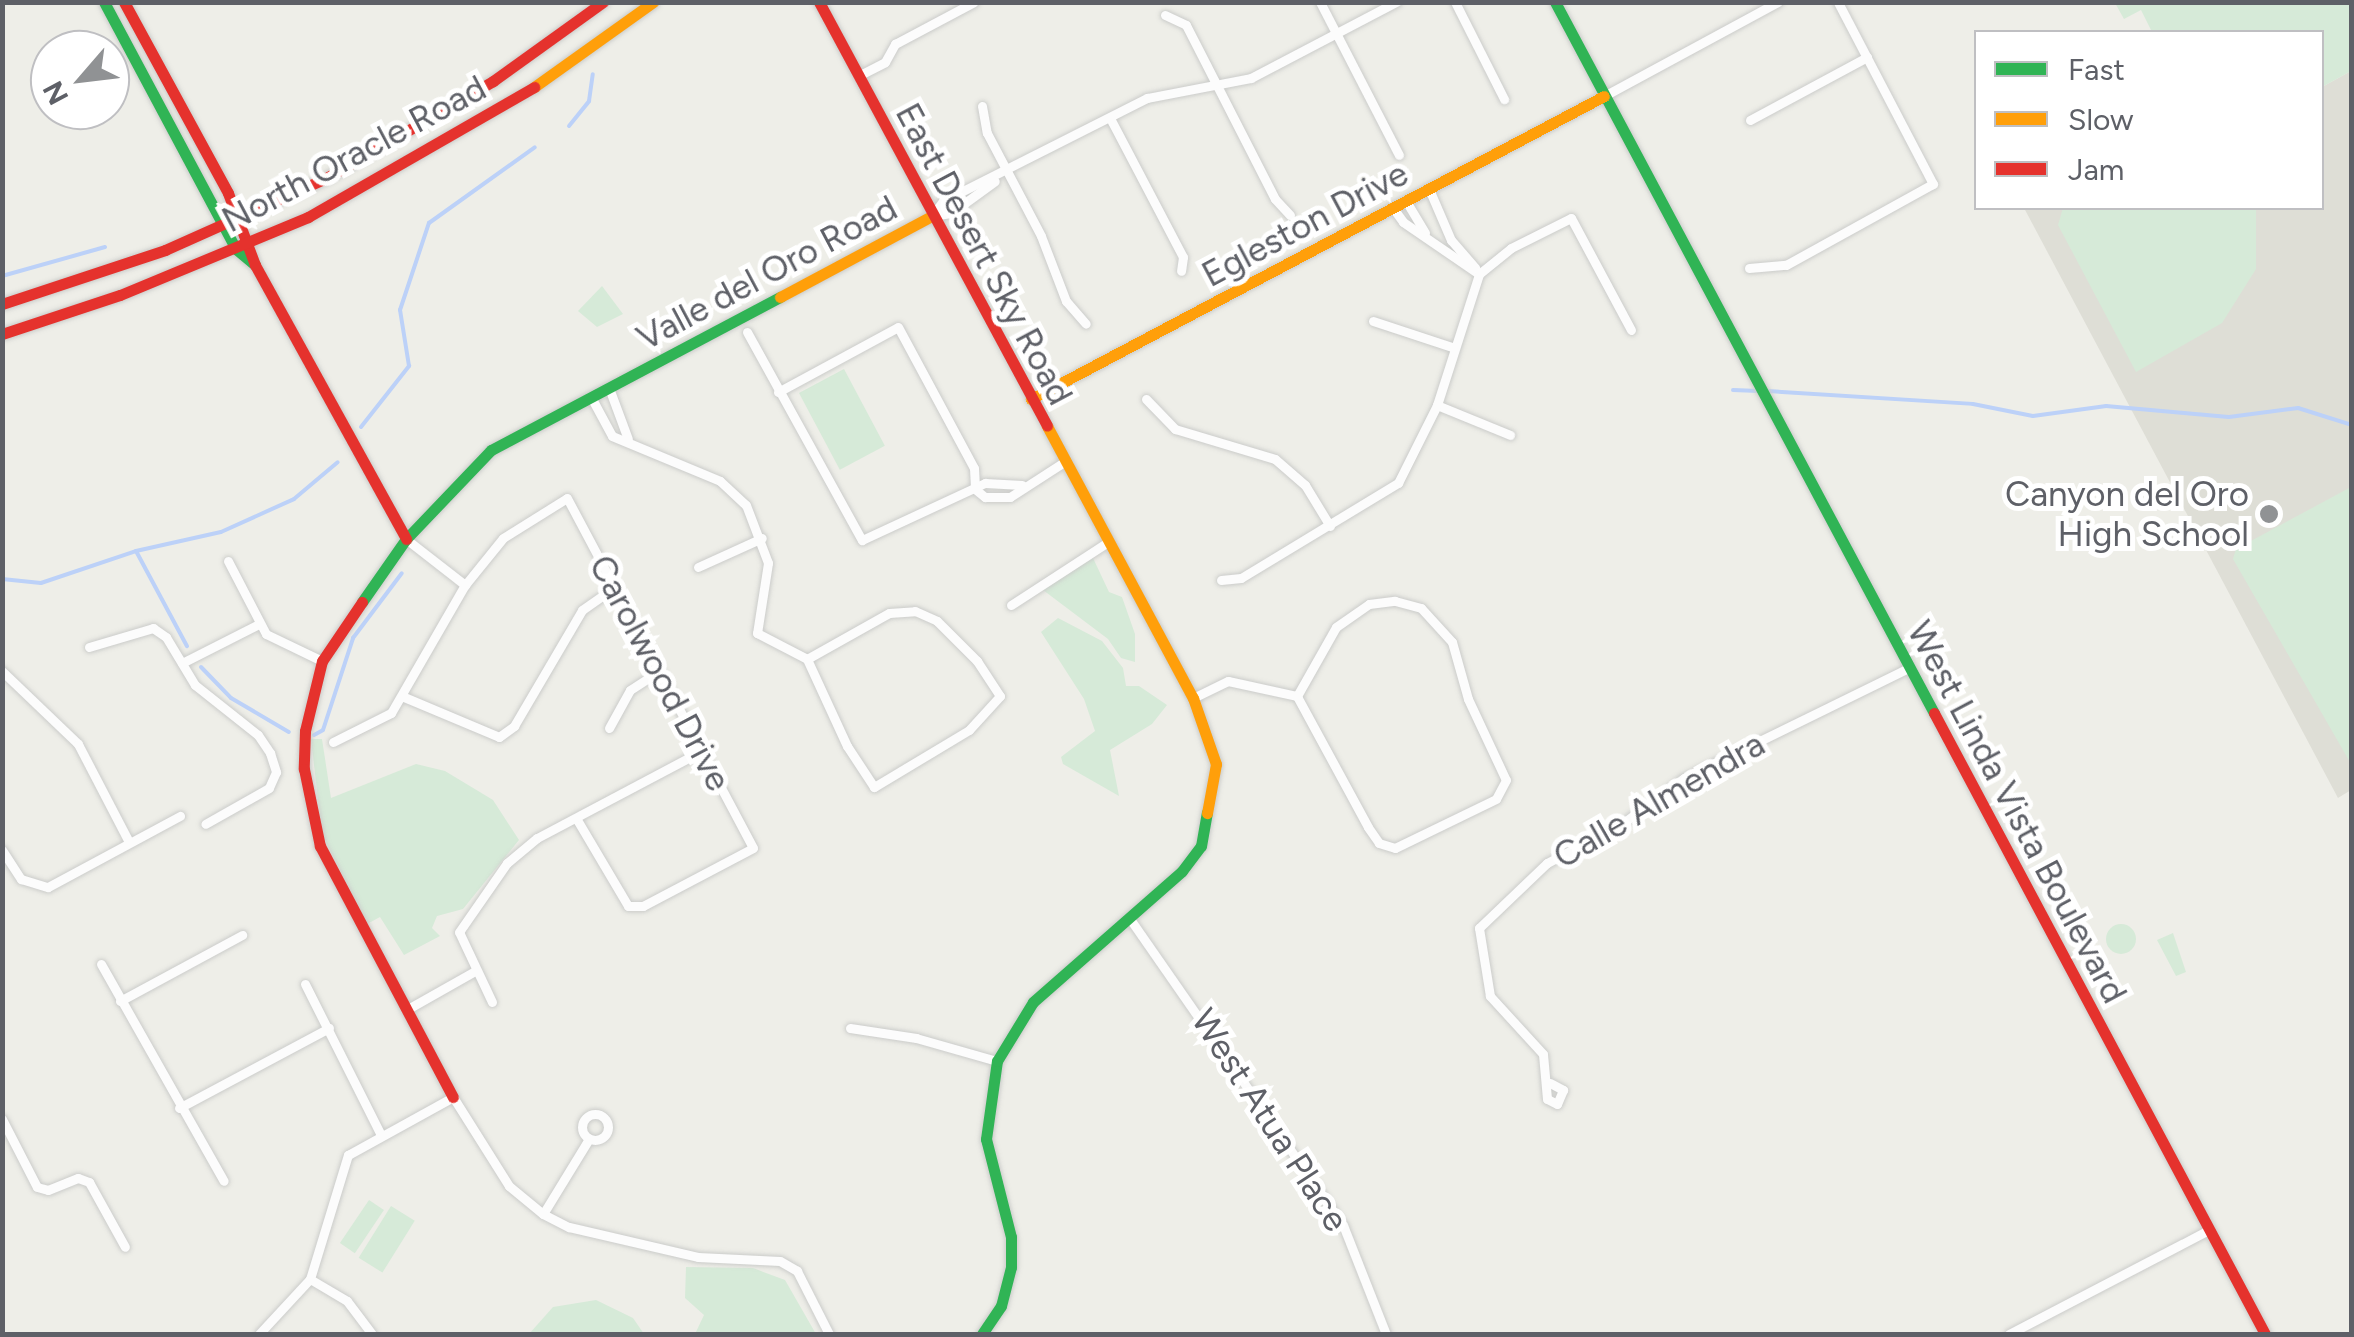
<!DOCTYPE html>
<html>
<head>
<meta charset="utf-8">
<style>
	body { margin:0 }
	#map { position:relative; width:2354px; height:1337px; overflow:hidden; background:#eeeee8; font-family:Figtree,sans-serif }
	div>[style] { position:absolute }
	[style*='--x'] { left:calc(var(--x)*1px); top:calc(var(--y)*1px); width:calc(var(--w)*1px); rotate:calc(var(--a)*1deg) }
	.education>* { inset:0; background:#deded6 }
	.green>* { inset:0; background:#d6ead8; transform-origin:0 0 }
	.round { border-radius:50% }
	.stream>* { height:4px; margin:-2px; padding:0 2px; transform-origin:2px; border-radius:2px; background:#bcd1f8 }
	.roads { filter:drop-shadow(0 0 2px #cbccca) drop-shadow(0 0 2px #cbccca) }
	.street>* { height:9px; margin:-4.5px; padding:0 4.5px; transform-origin:4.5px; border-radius:4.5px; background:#fcfcfc }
	.street>.ring { margin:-4.5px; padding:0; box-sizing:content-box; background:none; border:9px solid #fcfcfc; border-radius:50% }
	.fast>* { height:11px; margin:-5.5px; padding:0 5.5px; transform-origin:5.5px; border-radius:5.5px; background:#30b455 }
	.slow>* { height:11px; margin:-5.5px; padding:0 5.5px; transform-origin:5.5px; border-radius:5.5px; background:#ff9f0a }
	.jam>* { height:11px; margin:-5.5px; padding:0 5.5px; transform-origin:5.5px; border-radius:5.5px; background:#e5322d }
	.dots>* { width:28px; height:28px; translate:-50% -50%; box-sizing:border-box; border:5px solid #fff; border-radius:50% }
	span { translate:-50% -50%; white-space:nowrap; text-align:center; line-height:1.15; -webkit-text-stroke:10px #fff; paint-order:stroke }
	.street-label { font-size:35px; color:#5e6067 }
	.poi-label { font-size:35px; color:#5e6067 }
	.right { translate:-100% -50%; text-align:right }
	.frame { position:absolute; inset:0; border:5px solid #5e6067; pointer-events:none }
	.legend { position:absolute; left:1974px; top:30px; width:350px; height:180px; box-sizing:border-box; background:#fff; border:2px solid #bfbfc2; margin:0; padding:12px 18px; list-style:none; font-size:30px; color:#5e6067 }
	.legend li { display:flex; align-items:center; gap:20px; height:50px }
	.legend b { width:50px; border:2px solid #bfbfc2 }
	.north { position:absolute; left:30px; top:30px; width:100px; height:100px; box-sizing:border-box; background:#fff; border:2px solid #bfbfc2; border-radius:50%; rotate:242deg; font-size:28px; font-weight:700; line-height:40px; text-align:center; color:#5e6067 }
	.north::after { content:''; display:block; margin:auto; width:35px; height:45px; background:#909294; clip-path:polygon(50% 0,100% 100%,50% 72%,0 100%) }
</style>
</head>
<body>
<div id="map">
	<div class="education">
		<i style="clip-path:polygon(2351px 71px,2351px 790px,2338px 798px,2024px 208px,2322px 208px,2322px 87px)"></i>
	</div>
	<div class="green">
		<i style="clip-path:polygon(2115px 3px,2351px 3px,2351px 71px,2322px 87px,2322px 32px,2152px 32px,2141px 10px,2124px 19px)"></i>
		<i style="clip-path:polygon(2063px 208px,2256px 208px,2256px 269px,2222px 323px,2136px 372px,2058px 225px)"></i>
		<i style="clip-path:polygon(602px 286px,623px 314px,597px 327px,578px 311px)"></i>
		<i style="left:844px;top:369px;width:87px;height:51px;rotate:62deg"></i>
		<i style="clip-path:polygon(2351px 487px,2351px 764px,2233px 559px,2236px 549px)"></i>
		<i style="clip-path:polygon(1093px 558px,1109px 592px,1122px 597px,1135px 634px,1135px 662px,1121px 658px,1108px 639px,1043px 590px)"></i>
		<i style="clip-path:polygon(1058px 618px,1102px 641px,1123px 668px,1126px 686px,1139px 686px,1167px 705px,1152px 724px,1110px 750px,1119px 796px,1063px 764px,1061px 757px,1095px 731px,1084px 699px,1041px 632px)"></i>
		<i style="clip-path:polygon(311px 739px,322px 739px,331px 798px,416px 764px,445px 771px,493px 800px,519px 840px,463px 909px,437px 916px,432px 928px,440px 936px,404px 955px,380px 917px,367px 924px,322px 834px)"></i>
		<i class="round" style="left:2106px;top:924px;width:30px;height:30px"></i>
		<i style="clip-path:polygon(2173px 933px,2186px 972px,2176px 976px,2157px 940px)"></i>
		<i style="left:369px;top:1200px;width:18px;height:52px;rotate:34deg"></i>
		<i style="left:391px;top:1206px;width:28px;height:61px;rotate:32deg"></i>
		<i style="clip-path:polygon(686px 1267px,753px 1268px,785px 1280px,816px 1334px,695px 1334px,704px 1315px,685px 1298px)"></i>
		<i style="clip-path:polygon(596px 1300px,633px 1318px,644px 1334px,529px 1334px,553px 1307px)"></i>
	</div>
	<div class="stream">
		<i style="--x:569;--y:126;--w:32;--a:-51"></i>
		<i style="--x:589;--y:101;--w:27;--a:-82"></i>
		<i style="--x:2;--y:276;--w:107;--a:-15.7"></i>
		<i style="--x:1733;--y:390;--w:26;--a:2"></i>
		<i style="--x:1768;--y:391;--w:205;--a:3.6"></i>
		<i style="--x:1973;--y:404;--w:61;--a:11.3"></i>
		<i style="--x:2033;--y:416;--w:74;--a:-7.8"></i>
		<i style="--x:2106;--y:406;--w:123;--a:5.1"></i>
		<i style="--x:2229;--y:417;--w:70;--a:-7.4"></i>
		<i style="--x:2298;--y:408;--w:57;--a:17.5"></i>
		<i style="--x:361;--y:427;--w:78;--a:-51.8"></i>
		<i style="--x:409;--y:366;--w:57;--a:-99.1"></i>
		<i style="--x:400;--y:310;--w:92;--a:-71.6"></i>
		<i style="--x:429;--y:223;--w:130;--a:-35.6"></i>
		<i style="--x:136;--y:551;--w:108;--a:61.8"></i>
		<i style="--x:2;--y:579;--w:39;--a:6"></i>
		<i style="--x:41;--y:583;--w:100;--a:-18.6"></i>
		<i style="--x:136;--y:551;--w:87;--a:-12.6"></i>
		<i style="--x:221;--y:532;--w:80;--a:-24.3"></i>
		<i style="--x:294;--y:499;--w:57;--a:-40.1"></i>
		<i style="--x:201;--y:667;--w:43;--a:45.9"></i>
		<i style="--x:231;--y:698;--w:67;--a:30.4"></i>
		<i style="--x:314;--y:735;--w:10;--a:-29"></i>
		<i style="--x:323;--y:730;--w:97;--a:-71.9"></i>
		<i style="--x:353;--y:638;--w:81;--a:-53"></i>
	</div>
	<div class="roads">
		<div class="street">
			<i style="--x:1320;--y:2;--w:172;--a:62.7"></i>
			<i style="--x:1455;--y:2;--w:109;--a:63.2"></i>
			<i style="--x:1165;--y:15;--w:23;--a:25"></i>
			<i style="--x:1186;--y:25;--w:195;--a:62.9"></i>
			<i style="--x:1275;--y:199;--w:22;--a:47"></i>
			<i style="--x:858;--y:76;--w:30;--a:-27"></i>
			<i style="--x:885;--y:62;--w:21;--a:-61"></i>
			<i style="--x:895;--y:44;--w:89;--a:-28"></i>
			<i style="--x:1604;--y:96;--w:198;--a:-28.4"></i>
			<i style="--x:982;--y:106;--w:27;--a:80"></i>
			<i style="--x:987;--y:133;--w:116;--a:62.3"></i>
			<i style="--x:1041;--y:236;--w:70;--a:69"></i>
			<i style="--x:1066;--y:301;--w:30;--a:49"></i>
			<i style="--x:1110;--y:118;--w:157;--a:62.3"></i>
			<i style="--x:1183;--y:257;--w:14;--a:98"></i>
			<i style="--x:1750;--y:120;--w:133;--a:-28.3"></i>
			<i style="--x:1429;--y:189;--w:56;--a:66.7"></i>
			<i style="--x:1451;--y:240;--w:37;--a:49"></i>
			<i style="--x:1406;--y:201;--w:37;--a:59"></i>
			<i style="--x:1393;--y:208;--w:17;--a:54"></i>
			<i style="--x:1403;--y:222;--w:92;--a:34.4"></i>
			<i style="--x:932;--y:216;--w:19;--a:-54"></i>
			<i style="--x:943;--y:201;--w:229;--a:-26.8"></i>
			<i style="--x:1147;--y:98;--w:106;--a:-10.9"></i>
			<i style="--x:1251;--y:78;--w:164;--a:-27.7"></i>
			<i style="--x:932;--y:216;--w:19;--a:-9"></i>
			<i style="--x:951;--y:213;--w:54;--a:-36"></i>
			<i style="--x:1749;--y:268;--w:37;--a:-5"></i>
			<i style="--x:1786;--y:265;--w:168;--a:-28.9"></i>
			<i style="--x:1933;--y:184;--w:205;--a:-117.6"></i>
			<i style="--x:1373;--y:321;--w:83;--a:18.2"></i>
			<i style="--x:747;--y:332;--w:238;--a:61.1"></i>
			<i style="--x:862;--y:540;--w:136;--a:-24.9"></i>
			<i style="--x:985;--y:483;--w:37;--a:3"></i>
			<i style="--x:609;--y:388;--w:54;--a:69.6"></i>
			<i style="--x:778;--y:392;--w:136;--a:-28.4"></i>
			<i style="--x:898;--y:327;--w:160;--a:61.7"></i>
			<i style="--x:974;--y:468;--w:21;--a:87"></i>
			<i style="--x:591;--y:397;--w:44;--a:61.7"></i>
			<i style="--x:612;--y:436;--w:117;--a:22.6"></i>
			<i style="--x:720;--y:481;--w:35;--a:43"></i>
			<i style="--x:746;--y:505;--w:62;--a:69.2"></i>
			<i style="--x:768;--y:563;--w:71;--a:98.9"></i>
			<i style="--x:757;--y:633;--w:56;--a:27.5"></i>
			<i style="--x:1146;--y:399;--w:42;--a:46"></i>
			<i style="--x:1175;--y:429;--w:104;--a:16.7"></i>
			<i style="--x:1275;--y:459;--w:40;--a:41"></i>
			<i style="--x:1305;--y:485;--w:48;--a:58.6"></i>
			<i style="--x:1437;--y:405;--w:79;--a:22.3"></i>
			<i style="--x:975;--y:489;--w:13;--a:39"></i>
			<i style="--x:985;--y:497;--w:25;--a:0"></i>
			<i style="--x:1010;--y:497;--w:64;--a:-32.9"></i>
			<i style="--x:406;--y:539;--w:75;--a:37.9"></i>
			<i style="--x:228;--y:561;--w:82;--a:62.5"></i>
			<i style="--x:266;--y:634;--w:62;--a:25.7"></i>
			<i style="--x:698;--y:567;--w:70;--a:-24.4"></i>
			<i style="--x:1221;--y:580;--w:20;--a:-6"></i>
			<i style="--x:1241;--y:578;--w:184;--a:-31.2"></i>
			<i style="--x:1398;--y:483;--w:87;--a:-63.4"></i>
			<i style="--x:1437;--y:405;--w:138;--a:-72.2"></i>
			<i style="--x:1479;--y:274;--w:41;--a:-39.1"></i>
			<i style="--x:1511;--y:248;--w:67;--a:-26.6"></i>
			<i style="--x:1571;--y:218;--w:127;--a:61.8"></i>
			<i style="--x:1395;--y:601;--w:27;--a:15"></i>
			<i style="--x:1421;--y:608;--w:46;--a:47.6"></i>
			<i style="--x:1452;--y:642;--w:59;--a:74.3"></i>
			<i style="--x:1468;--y:699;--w:89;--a:64.9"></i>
			<i style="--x:1506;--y:780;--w:21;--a:118"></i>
			<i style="--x:1496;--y:799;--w:112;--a:154.1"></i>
			<i style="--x:1395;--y:848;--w:17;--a:-163"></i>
			<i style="--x:1379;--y:843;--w:19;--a:-125"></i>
			<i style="--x:1368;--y:827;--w:149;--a:-118.5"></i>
			<i style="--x:1297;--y:696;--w:79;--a:-60.5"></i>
			<i style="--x:1336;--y:627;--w:40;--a:-34.9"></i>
			<i style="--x:1369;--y:604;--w:26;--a:-7"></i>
			<i style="--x:1011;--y:605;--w:116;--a:-33"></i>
			<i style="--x:915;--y:611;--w:24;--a:24"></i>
			<i style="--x:937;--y:621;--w:57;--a:45"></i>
			<i style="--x:977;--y:661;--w:42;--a:56.7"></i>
			<i style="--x:1000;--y:696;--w:46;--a:132.4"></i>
			<i style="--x:969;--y:730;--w:111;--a:149"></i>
			<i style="--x:874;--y:787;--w:49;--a:-123.4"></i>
			<i style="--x:847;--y:746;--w:96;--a:-114.7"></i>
			<i style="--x:807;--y:659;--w:94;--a:-29.3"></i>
			<i style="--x:889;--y:613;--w:26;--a:-4"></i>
			<i style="--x:89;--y:647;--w:67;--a:-16.5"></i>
			<i style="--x:153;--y:628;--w:16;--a:35"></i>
			<i style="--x:166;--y:637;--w:56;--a:58.9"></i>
			<i style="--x:195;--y:685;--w:80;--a:38.4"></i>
			<i style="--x:258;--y:735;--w:22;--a:56"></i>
			<i style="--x:270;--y:753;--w:20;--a:72"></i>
			<i style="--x:276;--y:772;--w:17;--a:114"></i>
			<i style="--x:269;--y:788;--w:73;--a:150.6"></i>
			<i style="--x:182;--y:663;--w:84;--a:-26.9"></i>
			<i style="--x:2;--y:671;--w:105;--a:43.8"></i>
			<i style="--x:78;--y:744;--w:110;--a:62.5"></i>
			<i style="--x:404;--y:697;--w:103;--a:22.8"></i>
			<i style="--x:1193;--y:698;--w:39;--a:-26"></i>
			<i style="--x:1228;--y:681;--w:71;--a:12.3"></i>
			<i style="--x:609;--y:728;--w:43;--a:-61.1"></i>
			<i style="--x:630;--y:690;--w:33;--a:-33"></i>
			<i style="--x:499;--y:737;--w:19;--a:-36"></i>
			<i style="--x:514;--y:726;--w:134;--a:-59.6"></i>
			<i style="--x:582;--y:610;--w:39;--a:-35"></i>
			<i style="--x:333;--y:742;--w:65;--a:-26.6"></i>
			<i style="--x:391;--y:713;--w:148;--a:-60"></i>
			<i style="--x:465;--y:585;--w:60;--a:-51"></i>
			<i style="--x:503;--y:538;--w:75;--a:-32"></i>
			<i style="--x:567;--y:498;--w:396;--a:62"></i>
			<i style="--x:753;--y:848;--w:124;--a:152.2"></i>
			<i style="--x:643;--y:906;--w:15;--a:180"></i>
			<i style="--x:576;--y:818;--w:102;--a:59.4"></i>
			<i style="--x:2;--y:850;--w:35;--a:57"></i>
			<i style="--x:21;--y:879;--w:28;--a:17"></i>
			<i style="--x:48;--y:887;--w:150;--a:-28.3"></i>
			<i style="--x:1130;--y:919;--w:373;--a:55.2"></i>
			<i style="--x:1343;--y:1225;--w:117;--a:68.5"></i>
			<i style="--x:101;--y:964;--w:249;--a:60.5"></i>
			<i style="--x:305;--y:984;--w:169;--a:63.3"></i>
			<i style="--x:120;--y:1001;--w:139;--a:-28.4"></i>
			<i style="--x:492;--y:1002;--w:77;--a:-115.2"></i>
			<i style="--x:459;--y:932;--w:84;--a:-55.2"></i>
			<i style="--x:507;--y:863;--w:39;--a:-40"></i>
			<i style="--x:537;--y:838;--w:188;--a:-27.9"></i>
			<i style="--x:406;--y:1010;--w:79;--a:-29.5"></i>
			<i style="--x:850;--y:1028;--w:67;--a:8.6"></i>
			<i style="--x:916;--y:1038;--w:84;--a:15.9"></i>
			<i style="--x:1550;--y:1083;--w:15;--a:28"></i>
			<i style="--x:1563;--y:1090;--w:15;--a:113"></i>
			<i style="--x:1557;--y:1104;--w:11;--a:-153"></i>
			<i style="--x:1547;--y:1099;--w:45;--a:-95.1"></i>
			<i style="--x:1543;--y:1054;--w:79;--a:-132.4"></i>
			<i style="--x:1490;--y:996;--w:69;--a:-99.2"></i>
			<i style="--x:1479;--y:928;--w:94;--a:-43.7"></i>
			<i style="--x:1547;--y:863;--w:86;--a:-27.8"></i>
			<i style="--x:1623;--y:823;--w:76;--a:-36.4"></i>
			<i style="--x:1684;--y:778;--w:250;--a:-26.1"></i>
			<i style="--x:179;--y:1108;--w:170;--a:-28.1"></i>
			<i class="ring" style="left:582px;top:1114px;width:17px;height:17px"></i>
			<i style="--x:2;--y:1119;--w:76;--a:62.8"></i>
			<i style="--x:37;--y:1187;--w:11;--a:15"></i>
			<i style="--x:48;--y:1190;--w:32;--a:-22"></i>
			<i style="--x:78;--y:1178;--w:12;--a:20"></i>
			<i style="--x:89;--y:1182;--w:74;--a:61"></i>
			<i style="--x:543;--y:1214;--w:88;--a:-58.5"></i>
			<i style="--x:310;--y:1279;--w:43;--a:30.7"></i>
			<i style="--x:347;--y:1301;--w:41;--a:52.9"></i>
			<i style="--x:259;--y:1334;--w:75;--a:-47.2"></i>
			<i style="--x:310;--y:1279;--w:130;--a:-73"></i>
			<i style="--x:348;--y:1155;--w:120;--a:-28.9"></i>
			<i style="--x:453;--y:1097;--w:105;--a:57.8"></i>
			<i style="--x:509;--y:1186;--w:44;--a:39.5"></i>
			<i style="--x:543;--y:1214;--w:29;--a:27"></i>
			<i style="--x:569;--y:1227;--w:132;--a:13.1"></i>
			<i style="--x:698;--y:1257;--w:82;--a:2.8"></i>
			<i style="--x:780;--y:1261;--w:20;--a:30"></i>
			<i style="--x:797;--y:1271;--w:71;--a:63.1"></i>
			<i style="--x:2009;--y:1334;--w:225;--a:-27.5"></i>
		</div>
		<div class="fast">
			<i style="--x:104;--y:2;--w:280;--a:61.9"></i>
			<i style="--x:236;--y:249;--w:25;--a:40"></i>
			<i style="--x:1555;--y:2;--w:806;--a:61.94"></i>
			<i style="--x:362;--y:602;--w:77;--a:-55.1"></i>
			<i style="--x:406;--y:539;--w:123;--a:-46.3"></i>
			<i style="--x:491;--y:450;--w:327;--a:-27.9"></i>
			<i style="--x:982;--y:1334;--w:34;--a:-56"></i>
			<i style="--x:1001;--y:1306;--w:40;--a:-75.6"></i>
			<i style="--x:1011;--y:1267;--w:30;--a:-90"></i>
			<i style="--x:1011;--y:1237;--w:101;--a:-104.3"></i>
			<i style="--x:986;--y:1139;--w:79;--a:-82"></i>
			<i style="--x:997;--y:1061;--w:69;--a:-58.6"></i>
			<i style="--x:1033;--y:1002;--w:198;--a:-41.3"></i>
			<i style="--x:1182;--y:871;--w:31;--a:-53"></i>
			<i style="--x:1201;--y:846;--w:34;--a:-80"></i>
		</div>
		<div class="slow">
			<i style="--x:534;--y:87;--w:146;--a:-35.5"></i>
			<i style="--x:780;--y:297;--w:172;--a:-28.1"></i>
			<i style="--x:1031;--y:399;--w:648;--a:-27.87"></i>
			<i style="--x:1047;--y:426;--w:309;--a:61.8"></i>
			<i style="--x:1193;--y:698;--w:70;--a:70.8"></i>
			<i style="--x:1216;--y:764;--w:50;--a:100.4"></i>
		</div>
		<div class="jam">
			<i style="--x:124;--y:2;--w:217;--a:61.4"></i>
			<i style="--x:228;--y:193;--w:77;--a:69.4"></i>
			<i style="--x:255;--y:265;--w:313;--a:61.1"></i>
			<i style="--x:819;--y:2;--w:481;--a:61.7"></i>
			<i style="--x:2;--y:304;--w:172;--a:-18.3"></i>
			<i style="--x:165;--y:250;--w:179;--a:-24.1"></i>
			<i style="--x:328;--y:177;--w:191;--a:-30.2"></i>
			<i style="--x:493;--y:81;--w:135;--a:-35.7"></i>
			<i style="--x:2;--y:334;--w:124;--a:-18.3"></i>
			<i style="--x:120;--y:295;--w:204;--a:-22.5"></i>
			<i style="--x:308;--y:217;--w:261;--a:-29.9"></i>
			<i style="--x:362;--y:602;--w:71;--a:124.1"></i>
			<i style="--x:322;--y:661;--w:72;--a:103.7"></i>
			<i style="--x:305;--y:731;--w:38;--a:92"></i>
			<i style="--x:304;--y:769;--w:79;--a:78.3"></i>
			<i style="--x:320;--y:846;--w:284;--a:62.1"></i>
			<i style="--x:1934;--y:713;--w:704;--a:61.94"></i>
		</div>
	</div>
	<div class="dots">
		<i style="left:2269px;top:514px;background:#909294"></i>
	</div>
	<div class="street-label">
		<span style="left:354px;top:154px;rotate:-28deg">North Oracle Road</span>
		<span style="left:1305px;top:224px;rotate:-28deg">Egleston Drive</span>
		<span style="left:984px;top:254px;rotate:62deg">East Desert Sky Road</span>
		<span style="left:767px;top:273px;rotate:-28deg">Valle del Oro Road</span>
		<span style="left:660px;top:673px;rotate:62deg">Carolwood Drive</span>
		<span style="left:1659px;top:800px;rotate:-30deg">Calle Almendra</span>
		<span style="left:2017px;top:812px;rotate:62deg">West Linda Vista Boulevard</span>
		<span style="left:1270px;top:1120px;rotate:57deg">West Atua Place</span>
	</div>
	<div class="poi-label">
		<span class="right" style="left:2249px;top:514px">Canyon del Oro<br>High School</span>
	</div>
	<div class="frame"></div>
	<ul class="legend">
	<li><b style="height:12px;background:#30b455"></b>Fast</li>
	<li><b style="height:12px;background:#ff9f0a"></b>Slow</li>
	<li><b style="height:12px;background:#e5322d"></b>Jam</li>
	</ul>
	<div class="north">N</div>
</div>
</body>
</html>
